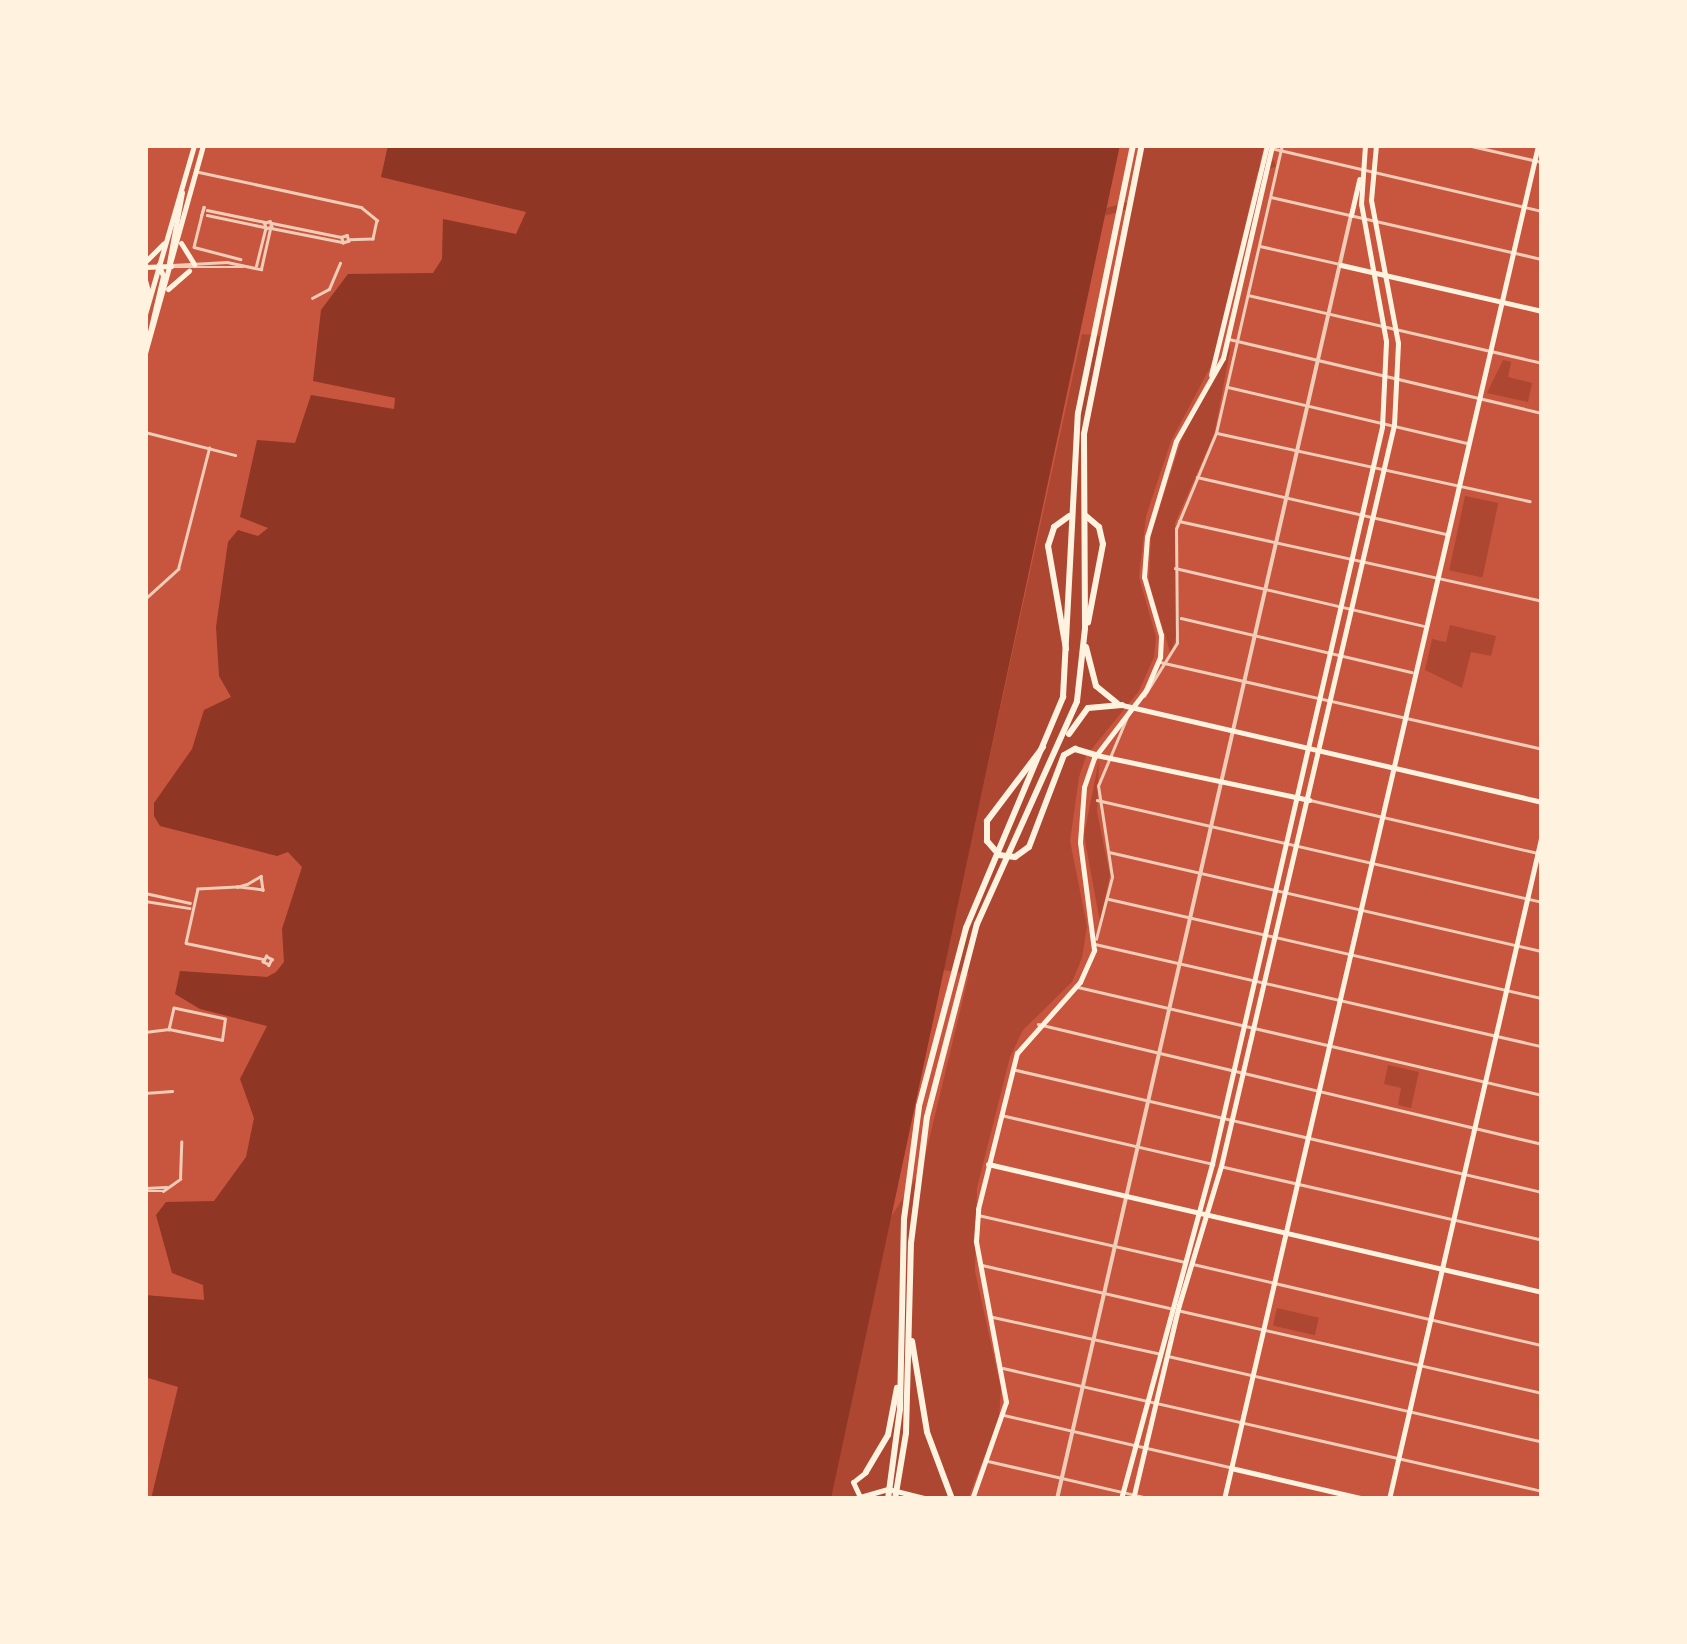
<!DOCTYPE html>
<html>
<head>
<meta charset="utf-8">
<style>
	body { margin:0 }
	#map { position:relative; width:1687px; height:1644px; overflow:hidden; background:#c8553d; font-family:"Varela Round",sans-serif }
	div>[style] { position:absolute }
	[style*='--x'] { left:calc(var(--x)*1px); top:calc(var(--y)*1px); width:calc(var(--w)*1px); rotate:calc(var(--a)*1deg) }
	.green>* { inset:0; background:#ae4732; transform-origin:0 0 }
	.water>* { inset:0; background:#8f3625 }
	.minor>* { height:2.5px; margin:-1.25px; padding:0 1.25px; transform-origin:1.25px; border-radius:1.25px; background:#f1ccb7 }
	.tertiary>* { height:4px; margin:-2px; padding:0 2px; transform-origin:2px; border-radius:2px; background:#f1ccb7 }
	.secondary>* { height:5px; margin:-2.5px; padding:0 2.5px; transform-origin:2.5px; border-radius:2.5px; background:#fff3e0 }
	.primary>* { height:5px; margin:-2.5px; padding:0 2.5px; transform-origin:2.5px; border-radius:2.5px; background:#fff3e0 }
	.motorway>* { height:6px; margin:-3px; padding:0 3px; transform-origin:3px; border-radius:3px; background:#fff3e0 }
	span { translate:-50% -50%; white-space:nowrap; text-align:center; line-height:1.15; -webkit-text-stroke:8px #fff3e0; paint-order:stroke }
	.frame { position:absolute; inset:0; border:148px solid #fff3e0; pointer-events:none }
</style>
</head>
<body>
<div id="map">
	<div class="green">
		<i style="clip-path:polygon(1142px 145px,1264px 145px,1213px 362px,1171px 441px,1146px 516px,1139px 577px,1156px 637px,1154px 657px,1139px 691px,1086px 756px,1079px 777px,1070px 841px,1087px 926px,1082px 958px,1072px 982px,1023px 1030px,1010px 1057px,977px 1188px,975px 1271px,1001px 1389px,999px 1418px,968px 1499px,831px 1499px,889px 1220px,922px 1169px,969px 974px,943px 970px,1082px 334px,1100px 336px)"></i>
		<i style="left:1274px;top:160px;width:7px;height:177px;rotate:74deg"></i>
		<i style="clip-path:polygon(1231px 346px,1214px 435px,1175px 523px,1179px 624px,1171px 655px,1149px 583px,1151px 535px,1182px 438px)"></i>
		<i style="clip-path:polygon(1503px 360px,1511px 362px,1508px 377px,1532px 383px,1528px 402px,1487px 393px)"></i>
		<i style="left:1465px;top:496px;width:34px;height:76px;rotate:12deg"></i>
		<i style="clip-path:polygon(1450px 625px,1496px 636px,1491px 656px,1471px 652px,1462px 688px,1425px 670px,1432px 639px,1446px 642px)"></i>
		<i style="clip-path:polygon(1099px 760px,1097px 812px,1110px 875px,1100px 922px,1084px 835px)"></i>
		<i style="clip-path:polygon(1388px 1065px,1419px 1072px,1411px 1108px,1398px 1105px,1401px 1088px,1384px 1084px)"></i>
		<i style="left:1277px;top:1308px;width:43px;height:18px;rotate:13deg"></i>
	</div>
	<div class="water">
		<i style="clip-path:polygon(388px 145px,1120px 145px,831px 1499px,151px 1499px,178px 1387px,145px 1377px,145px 1295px,204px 1300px,203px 1285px,172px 1273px,156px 1215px,166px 1202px,214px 1201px,246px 1157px,254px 1118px,240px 1079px,267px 1026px,200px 1009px,175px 994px,180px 971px,267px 977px,276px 972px,284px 962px,282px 929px,302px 867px,288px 852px,277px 856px,160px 826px,154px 816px,154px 803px,192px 749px,204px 710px,231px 697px,219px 676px,216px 627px,228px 542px,238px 530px,258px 536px,268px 528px,240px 517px,257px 440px,295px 443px,311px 395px,394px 409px,395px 398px,313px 381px,321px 310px,348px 274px,433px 273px,442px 259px,443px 219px,516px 234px,526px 212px,381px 177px)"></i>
	</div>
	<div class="minor">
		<i style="--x:1467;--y:145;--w:77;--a:12.8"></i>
		<i style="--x:1271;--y:148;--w:278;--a:13.1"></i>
		<i style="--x:199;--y:172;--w:166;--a:12.2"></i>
		<i style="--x:361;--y:207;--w:21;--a:39"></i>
		<i style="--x:377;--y:220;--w:19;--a:102"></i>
		<i style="--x:373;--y:239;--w:23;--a:178"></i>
		<i style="--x:1271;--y:197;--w:278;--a:12.9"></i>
		<i style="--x:207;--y:210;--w:59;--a:11.7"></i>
		<i style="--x:207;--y:215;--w:58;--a:11.9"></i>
		<i style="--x:201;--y:216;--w:9;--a:-72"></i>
		<i style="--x:204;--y:207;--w:41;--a:104"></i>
		<i style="--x:194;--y:247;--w:48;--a:14.6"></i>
		<i style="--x:270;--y:221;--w:6;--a:72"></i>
		<i style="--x:272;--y:227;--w:6;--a:162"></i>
		<i style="--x:266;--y:229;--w:6;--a:-108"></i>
		<i style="--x:264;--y:223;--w:6;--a:-18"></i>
		<i style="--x:272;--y:223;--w:70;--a:11.5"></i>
		<i style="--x:271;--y:228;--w:72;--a:11.2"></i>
		<i style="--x:347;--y:235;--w:6;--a:72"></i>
		<i style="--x:349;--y:241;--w:6;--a:162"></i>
		<i style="--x:343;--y:243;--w:6;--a:-108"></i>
		<i style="--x:341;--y:237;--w:6;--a:-18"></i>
		<i style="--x:1260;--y:246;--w:82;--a:12.7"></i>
		<i style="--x:172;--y:265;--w:55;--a:-3.1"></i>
		<i style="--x:227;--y:262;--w:35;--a:12"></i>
		<i style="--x:261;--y:269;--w:41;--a:-77.3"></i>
		<i style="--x:256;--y:266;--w:38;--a:-76"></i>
		<i style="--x:172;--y:267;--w:71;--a:0"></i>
		<i style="--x:1248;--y:295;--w:302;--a:13"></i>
		<i style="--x:312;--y:298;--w:19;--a:-28"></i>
		<i style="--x:329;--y:289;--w:28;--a:-67"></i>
		<i style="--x:1229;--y:339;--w:322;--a:13.3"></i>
		<i style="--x:1228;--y:387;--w:245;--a:13.2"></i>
		<i style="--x:145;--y:432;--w:93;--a:14.3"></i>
		<i style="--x:1217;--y:433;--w:320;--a:12.3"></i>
		<i style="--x:1197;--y:477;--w:255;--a:12.9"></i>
		<i style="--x:1179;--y:521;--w:372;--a:12.4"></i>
		<i style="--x:1175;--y:568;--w:257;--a:13.1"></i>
		<i style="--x:145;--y:599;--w:45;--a:-42.3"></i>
		<i style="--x:178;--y:569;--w:125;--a:-75.6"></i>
		<i style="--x:1181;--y:618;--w:237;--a:13.2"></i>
		<i style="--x:1160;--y:662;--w:392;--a:12.8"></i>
		<i style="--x:1144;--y:696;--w:62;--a:-58.1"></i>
		<i style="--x:1177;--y:643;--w:114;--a:-90.5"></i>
		<i style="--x:1176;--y:529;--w:104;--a:-67.4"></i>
		<i style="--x:1216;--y:433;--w:295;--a:-77.1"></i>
		<i style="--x:1097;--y:800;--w:457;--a:12.9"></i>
		<i style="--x:1310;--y:800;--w:238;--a:13.1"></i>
		<i style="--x:1109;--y:852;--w:444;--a:12.9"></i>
		<i style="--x:261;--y:876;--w:14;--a:82"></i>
		<i style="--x:263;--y:890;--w:26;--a:-173"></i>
		<i style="--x:237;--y:887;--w:10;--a:-17"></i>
		<i style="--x:247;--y:884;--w:16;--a:-30"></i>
		<i style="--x:237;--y:887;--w:39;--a:177"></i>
		<i style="--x:198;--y:889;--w:55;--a:102.5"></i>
		<i style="--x:186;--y:943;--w:79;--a:11.7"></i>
		<i style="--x:145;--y:893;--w:46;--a:12.5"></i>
		<i style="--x:1109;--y:899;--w:444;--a:12.9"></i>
		<i style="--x:145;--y:901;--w:45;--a:9"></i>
		<i style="--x:1096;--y:939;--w:64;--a:-75.5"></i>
		<i style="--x:1112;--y:877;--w:92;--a:-98.7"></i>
		<i style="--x:1098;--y:786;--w:75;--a:-67.2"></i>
		<i style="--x:1095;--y:944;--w:458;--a:12.9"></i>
		<i style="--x:266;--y:956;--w:7;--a:27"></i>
		<i style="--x:272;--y:959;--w:7;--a:117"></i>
		<i style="--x:269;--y:965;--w:7;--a:-153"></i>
		<i style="--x:263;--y:962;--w:7;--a:-63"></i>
		<i style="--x:1078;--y:987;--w:476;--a:13.1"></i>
		<i style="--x:1038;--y:1024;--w:518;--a:13.39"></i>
		<i style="--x:145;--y:1032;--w:24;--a:-7"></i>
		<i style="--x:169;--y:1029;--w:54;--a:11.7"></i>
		<i style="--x:222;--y:1040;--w:21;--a:-82"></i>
		<i style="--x:225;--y:1019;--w:52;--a:-167.8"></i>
		<i style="--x:174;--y:1008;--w:22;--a:103"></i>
		<i style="--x:1012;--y:1069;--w:544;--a:13.07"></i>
		<i style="--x:145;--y:1093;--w:27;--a:-4"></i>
		<i style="--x:1001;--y:1115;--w:218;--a:13"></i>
		<i style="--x:1220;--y:1166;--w:330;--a:12.9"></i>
		<i style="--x:145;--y:1188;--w:21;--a:-3"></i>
		<i style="--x:145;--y:1191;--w:18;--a:0"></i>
		<i style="--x:163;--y:1191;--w:21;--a:-35"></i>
		<i style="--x:180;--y:1179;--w:37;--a:-88"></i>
		<i style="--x:978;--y:1215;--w:212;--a:12.8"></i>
		<i style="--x:1193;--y:1264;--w:358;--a:13.1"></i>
		<i style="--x:982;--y:1265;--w:192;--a:12.9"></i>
		<i style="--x:1177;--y:1310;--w:374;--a:12.8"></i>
		<i style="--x:993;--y:1317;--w:172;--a:12.4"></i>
		<i style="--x:1168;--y:1356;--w:384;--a:12.9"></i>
		<i style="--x:1003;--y:1368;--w:553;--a:12.85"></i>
		<i style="--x:145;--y:1403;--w:17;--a:90"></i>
		<i style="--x:1004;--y:1415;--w:232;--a:13"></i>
		<i style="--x:988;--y:1461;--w:169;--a:13"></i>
	</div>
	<div class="tertiary">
		<i style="--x:1057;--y:1499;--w:1317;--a:-77.1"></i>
	</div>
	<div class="secondary">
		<i style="--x:1341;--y:265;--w:206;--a:12.9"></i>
		<i style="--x:145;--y:267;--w:26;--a:-2"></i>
		<i style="--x:1211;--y:375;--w:237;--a:-76.3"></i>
		<i style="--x:1122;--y:705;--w:431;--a:13"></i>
		<i style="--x:1096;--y:755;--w:218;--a:11.9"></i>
		<i style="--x:988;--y:1164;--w:569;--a:13.01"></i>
		<i style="--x:1231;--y:1468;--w:137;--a:13.1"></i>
		<i style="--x:866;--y:1472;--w:16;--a:142"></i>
		<i style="--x:853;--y:1482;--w:17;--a:65"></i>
		<i style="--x:860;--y:1497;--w:29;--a:-16"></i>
		<i style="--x:888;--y:1489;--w:41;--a:14"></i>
		<i style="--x:972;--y:1499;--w:103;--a:-70.7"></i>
		<i style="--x:1006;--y:1402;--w:164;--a:-100.6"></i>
		<i style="--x:976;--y:1241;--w:32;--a:-86"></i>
		<i style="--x:978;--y:1209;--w:161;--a:-76"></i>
		<i style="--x:1017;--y:1053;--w:95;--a:-48.4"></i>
		<i style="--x:1080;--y:982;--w:35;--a:-66"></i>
		<i style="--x:1094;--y:950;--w:109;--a:-97.4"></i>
		<i style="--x:1080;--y:842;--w:55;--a:-85.8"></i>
		<i style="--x:1084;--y:787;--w:31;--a:-71"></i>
		<i style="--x:1094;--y:758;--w:86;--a:-52.6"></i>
		<i style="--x:1146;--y:690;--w:36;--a:-67"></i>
		<i style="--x:1160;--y:657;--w:22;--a:-87"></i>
		<i style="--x:1161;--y:635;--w:60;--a:-106.3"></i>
		<i style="--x:1144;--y:577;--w:40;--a:-85.7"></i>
		<i style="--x:1147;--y:537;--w:100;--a:-73.2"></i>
		<i style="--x:1176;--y:441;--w:95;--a:-60.5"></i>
		<i style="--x:1223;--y:358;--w:219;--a:-77"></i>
	</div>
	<div class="primary">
		<i style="--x:1351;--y:215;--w:37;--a:-77"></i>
		<i style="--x:181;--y:243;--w:25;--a:58"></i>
		<i style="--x:147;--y:260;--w:23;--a:-45"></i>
		<i style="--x:169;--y:263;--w:72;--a:-79.6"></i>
		<i style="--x:145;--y:280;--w:16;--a:75"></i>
		<i style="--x:168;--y:289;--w:28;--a:-41"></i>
		<i style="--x:145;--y:314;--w:176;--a:-73.8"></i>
		<i style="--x:148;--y:340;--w:66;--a:-76.8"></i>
		<i style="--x:163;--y:276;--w:12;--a:-110"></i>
		<i style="--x:145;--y:353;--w:216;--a:-74.4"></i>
		<i style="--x:145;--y:644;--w:9;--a:90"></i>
		<i style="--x:1121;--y:1499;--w:347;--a:-74.8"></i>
		<i style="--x:1212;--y:1164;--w:756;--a:-77.01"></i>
		<i style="--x:1382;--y:427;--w:86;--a:-87.3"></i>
		<i style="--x:1386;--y:341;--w:139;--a:-100.3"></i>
		<i style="--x:1361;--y:204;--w:59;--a:-86.1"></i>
		<i style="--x:1133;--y:1499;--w:199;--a:-76.7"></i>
		<i style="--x:1179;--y:1305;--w:145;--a:-73.2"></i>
		<i style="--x:1221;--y:1166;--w:761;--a:-76.86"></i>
		<i style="--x:1394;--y:425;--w:82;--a:-87.2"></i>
		<i style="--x:1398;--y:343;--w:146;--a:-100.7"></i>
		<i style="--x:1371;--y:200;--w:55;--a:-84.8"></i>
		<i style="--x:1224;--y:1499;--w:1390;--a:-76.94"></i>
		<i style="--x:1389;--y:1499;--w:682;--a:-77.04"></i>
	</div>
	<div class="motorway">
		<i style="--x:1086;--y:516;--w:17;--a:40"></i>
		<i style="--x:1099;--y:527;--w:17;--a:77"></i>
		<i style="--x:1103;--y:544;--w:80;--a:100.8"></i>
		<i style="--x:1086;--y:647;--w:40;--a:75.6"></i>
		<i style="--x:1096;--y:686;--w:27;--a:39"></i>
		<i style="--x:1066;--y:649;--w:105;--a:-99.9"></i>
		<i style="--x:1048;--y:546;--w:20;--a:-72"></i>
		<i style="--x:1054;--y:527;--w:19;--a:-36"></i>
		<i style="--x:1069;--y:734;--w:32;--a:-54"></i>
		<i style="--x:1088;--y:708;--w:34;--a:-5"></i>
		<i style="--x:1043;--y:747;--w:93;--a:127.1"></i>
		<i style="--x:987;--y:821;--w:20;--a:90"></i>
		<i style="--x:987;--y:841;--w:18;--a:49"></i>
		<i style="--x:999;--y:855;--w:16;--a:7"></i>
		<i style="--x:1015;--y:857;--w:17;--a:-36"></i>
		<i style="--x:1029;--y:847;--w:98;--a:-69.2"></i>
		<i style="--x:1064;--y:755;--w:13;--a:-29"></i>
		<i style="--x:1075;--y:749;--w:22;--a:16"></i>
		<i style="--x:912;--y:1341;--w:92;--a:80.6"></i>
		<i style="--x:927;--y:1432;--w:72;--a:69.5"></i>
		<i style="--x:866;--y:1472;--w:43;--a:-59.3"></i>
		<i style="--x:888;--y:1435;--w:48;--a:-79.2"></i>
		<i style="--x:888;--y:1499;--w:91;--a:-82.4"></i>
		<i style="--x:900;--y:1409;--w:190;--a:-88.8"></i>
		<i style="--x:904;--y:1219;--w:114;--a:-82.4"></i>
		<i style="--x:919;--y:1106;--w:184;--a:-75.2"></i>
		<i style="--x:966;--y:928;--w:251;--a:-67.2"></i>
		<i style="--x:1063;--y:697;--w:284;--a:-87"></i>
		<i style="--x:1078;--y:413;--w:274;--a:-78.4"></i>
		<i style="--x:895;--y:1499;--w:67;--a:-80.5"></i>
		<i style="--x:906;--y:1433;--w:190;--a:-88.5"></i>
		<i style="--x:911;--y:1243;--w:127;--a:-82.8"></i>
		<i style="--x:927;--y:1117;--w:199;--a:-75.5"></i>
		<i style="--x:977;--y:924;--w:244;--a:-65.8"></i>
		<i style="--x:1077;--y:701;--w:73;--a:-83.7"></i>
		<i style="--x:1085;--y:628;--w:194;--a:-90.3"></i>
		<i style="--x:1084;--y:434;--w:295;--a:-78.7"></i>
	</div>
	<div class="frame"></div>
</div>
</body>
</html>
